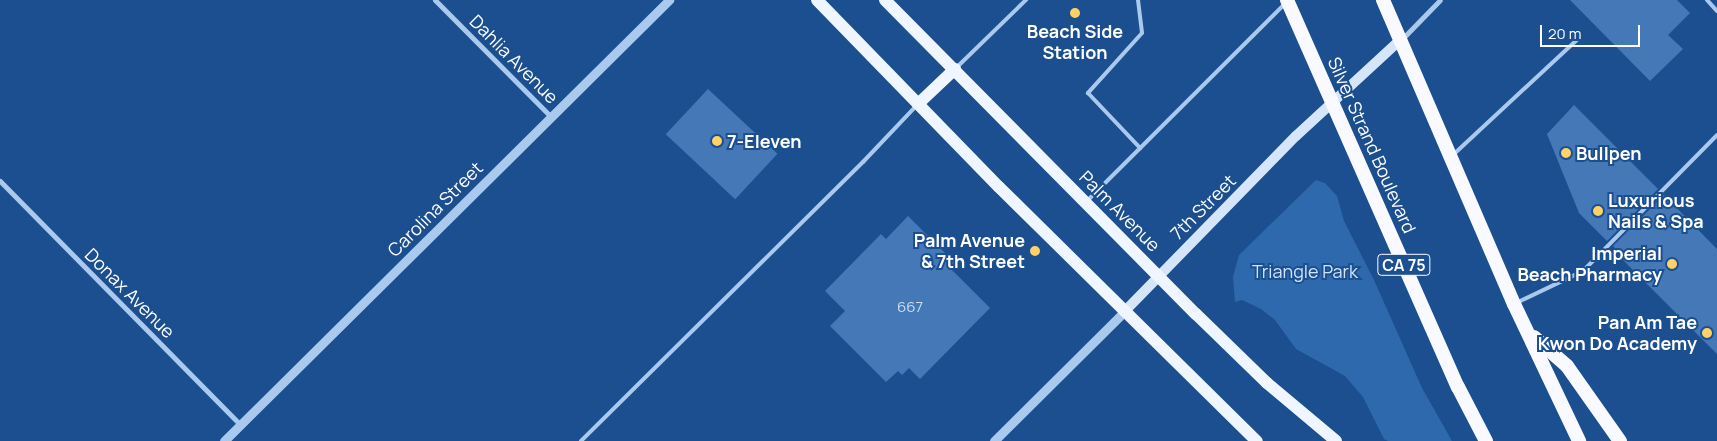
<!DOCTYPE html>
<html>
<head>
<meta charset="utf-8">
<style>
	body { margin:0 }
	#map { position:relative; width:1717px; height:441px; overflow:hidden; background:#1b4f8f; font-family:Manrope,sans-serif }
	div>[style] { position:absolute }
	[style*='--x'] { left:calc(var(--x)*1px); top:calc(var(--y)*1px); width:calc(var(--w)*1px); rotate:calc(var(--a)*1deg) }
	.green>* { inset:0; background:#2e69ad }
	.building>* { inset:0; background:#4478b7; transform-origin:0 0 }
	.service>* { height:4px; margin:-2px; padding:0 2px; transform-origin:2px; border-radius:2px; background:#a9c9ee }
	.minor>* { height:5px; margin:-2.5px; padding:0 2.5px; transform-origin:2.5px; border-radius:2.5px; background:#a9c9ee }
	.tertiary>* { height:9px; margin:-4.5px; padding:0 4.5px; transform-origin:4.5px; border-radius:4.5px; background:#a9c9ee }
	.secondary>* { height:10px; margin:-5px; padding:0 5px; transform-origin:5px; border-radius:5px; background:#d6e6fa }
	.primary>* { height:12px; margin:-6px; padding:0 6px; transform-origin:6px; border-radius:6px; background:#f0f6ff }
	.trunk>* { height:14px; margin:-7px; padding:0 7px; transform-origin:7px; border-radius:7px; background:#f8faff }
	.dots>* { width:14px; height:14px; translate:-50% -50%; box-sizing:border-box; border:2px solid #1b4f8f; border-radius:50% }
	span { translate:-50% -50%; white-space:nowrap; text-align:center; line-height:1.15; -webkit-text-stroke:4px #1b4f8f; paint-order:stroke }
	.number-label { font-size:15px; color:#d0dded }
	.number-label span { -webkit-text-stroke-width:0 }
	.shield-label span { padding:1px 4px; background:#1b4f8f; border:1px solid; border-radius:4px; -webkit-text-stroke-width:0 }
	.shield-label { font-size:16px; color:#fff; font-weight:700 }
	.poi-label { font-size:18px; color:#fff; font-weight:700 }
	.left { translate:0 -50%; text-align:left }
	.right { translate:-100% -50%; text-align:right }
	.street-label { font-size:18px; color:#fff }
	.park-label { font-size:18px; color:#cfe3fa }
	.scale { position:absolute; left:1540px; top:25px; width:100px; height:22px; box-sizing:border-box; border:2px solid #fff; border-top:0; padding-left:6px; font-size:15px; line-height:18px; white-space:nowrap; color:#fff; -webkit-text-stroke:4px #1b4f8f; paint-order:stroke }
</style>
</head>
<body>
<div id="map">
	<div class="green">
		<i style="clip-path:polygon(1316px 180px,1325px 183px,1337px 196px,1344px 221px,1374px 280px,1422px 388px,1452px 441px,1388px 441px,1384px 439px,1363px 397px,1345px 376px,1296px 349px,1275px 320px,1261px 309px,1242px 300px,1235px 302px,1233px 277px,1239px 255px)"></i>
	</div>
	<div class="building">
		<i style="clip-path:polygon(1570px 0,1677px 0,1690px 13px,1668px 35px,1683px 49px,1650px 81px)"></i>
		<i style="left:708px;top:89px;width:95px;height:62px;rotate:43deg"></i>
		<i style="clip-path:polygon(1574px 105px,1658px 189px,1607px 241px,1579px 213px,1547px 134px)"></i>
		<i style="clip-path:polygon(1664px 195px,1717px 249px,1717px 354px,1621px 258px,1623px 256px,1613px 246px)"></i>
		<i style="clip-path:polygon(908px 216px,957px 265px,952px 270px,990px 308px,920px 379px,909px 368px,902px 375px,898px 371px,886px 382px,830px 326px,845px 311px,825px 291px,881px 234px,886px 239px)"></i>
	</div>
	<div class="service">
		<i style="--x:1138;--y:0;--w:33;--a:83"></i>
		<i style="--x:1142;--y:33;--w:81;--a:132"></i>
		<i style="--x:1088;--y:93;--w:76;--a:46.6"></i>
		<i style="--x:1707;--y:0;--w:15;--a:48"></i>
		<i style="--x:956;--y:68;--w:98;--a:-44.2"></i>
		<i style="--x:1454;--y:154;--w:172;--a:-42.9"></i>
		<i style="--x:1087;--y:201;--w:281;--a:-44.9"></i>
		<i style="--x:1516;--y:303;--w:74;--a:-25.5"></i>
		<i style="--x:1583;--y:271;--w:191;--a:-45.4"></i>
		<i style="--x:581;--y:441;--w:397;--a:-44.7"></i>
		<i style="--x:863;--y:162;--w:79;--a:-46.5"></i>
	</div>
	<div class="minor">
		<i style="--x:435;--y:0;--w:165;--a:45.2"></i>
		<i style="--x:1402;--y:39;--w:54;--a:-45.7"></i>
		<i style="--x:0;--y:181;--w:343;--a:45.4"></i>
	</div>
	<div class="tertiary">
		<i style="--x:224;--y:441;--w:627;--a:-44.74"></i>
		<i style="--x:994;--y:441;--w:183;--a:-44.8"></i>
	</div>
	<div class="secondary">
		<i style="--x:1124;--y:312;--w:246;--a:-45.7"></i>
		<i style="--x:1296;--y:136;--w:142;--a:-42.7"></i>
	</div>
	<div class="primary">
		<i style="--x:817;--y:0;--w:261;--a:45.8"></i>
		<i style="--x:999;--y:187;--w:362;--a:44.6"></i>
		<i style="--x:885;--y:0;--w:442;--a:45.3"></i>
		<i style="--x:1196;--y:314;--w:99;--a:44.2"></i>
		<i style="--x:1267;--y:383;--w:90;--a:40"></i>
		<i style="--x:918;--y:104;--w:51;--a:-43.4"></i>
	</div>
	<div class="trunk">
		<i style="--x:1287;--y:0;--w:423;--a:66.2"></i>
		<i style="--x:1458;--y:387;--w:61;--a:62.6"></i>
		<i style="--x:1383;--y:0;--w:331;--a:66.7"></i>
		<i style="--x:1514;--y:304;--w:152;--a:64.6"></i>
		<i style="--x:1534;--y:337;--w:44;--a:41.3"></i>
		<i style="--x:1567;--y:366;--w:92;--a:54.8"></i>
	</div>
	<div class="dots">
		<i style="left:1075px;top:13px;background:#ffd166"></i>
		<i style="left:717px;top:141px;background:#ffd166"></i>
		<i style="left:1566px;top:153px;background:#ffd166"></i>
		<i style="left:1598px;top:211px;background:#ffd166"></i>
		<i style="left:1035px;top:251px;background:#ffd166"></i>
		<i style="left:1672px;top:264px;background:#ffd166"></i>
		<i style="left:1707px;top:333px;background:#ffd166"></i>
	</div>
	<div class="number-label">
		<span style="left:910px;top:307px">667</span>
	</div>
	<div class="shield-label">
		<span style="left:1404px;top:265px">CA 75</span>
	</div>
	<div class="poi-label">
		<span style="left:1075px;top:42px">Beach Side<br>Station</span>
		<span class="left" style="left:727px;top:141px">7-Eleven</span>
		<span class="left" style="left:1576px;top:153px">Bullpen</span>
		<span class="left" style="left:1608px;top:211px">Luxurious<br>Nails &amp; Spa</span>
		<span class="right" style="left:1025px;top:251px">Palm Avenue<br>&amp; 7th Street</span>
		<span class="right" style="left:1662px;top:264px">Imperial<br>Beach Pharmacy</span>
		<span class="right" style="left:1697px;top:333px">Pan Am Tae<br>Kwon Do Academy</span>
	</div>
	<div class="street-label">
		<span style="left:514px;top:59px;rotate:45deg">Dahlia Avenue</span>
		<span style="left:1372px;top:145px;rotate:66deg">Silver Strand Boulevard</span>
		<span style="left:1203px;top:207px;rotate:-45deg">7th Street</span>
		<span style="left:435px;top:209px;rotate:-45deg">Carolina Street</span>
		<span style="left:1120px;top:211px;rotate:45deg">Palm Avenue</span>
		<span style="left:130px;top:293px;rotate:45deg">Donax Avenue</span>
	</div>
	<div class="park-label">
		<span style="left:1305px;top:271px">Triangle Park</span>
	</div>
	<div class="scale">20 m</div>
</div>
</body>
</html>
